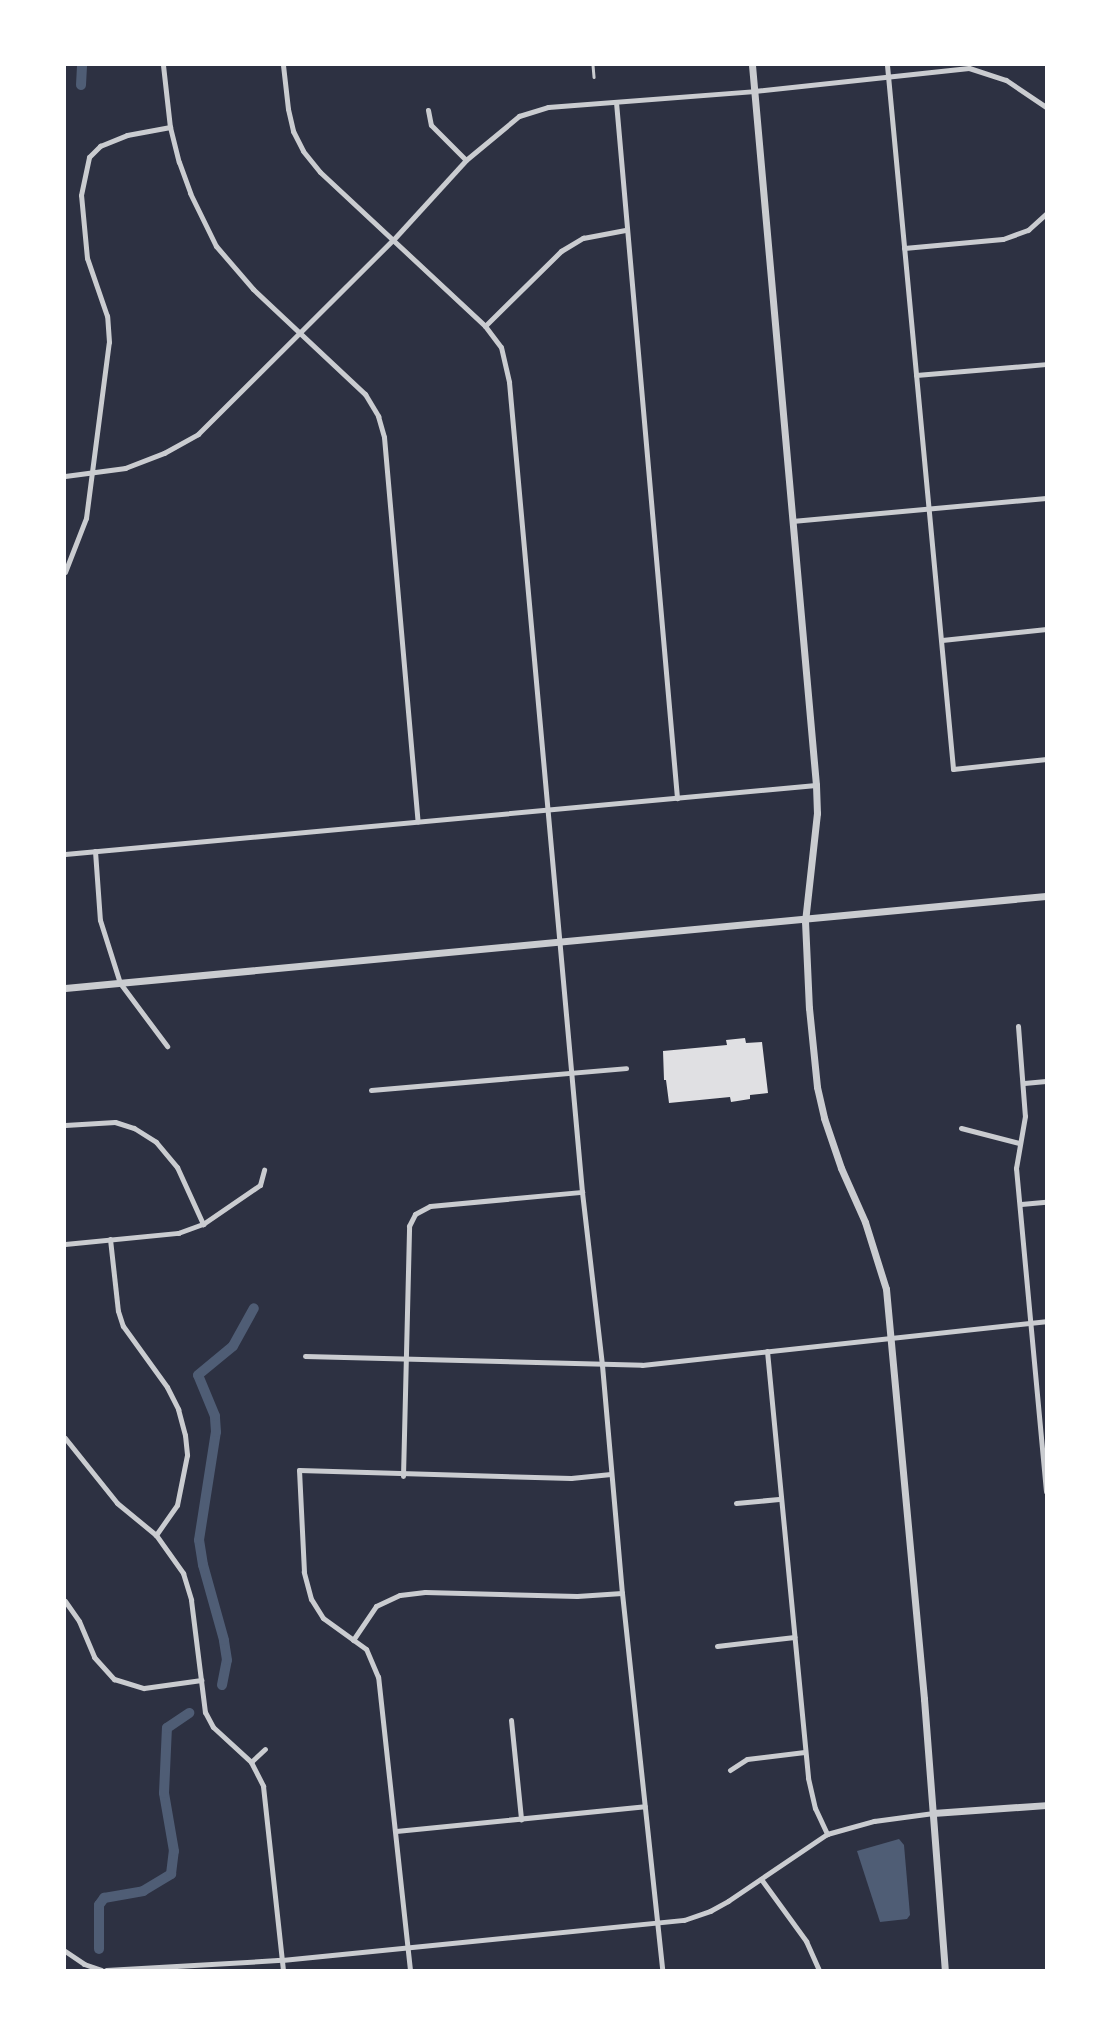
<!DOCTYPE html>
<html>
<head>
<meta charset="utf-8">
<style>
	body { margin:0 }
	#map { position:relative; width:1111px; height:2035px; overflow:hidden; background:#2d3142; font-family:"Alegreya Sans",sans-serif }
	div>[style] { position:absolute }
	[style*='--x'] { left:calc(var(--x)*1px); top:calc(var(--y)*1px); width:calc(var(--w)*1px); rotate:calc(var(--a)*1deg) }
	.water>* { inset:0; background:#4f5d75 }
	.canal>* { height:10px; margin:-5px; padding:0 5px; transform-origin:5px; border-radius:5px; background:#4f5d75 }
	.building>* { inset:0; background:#e0e0e3 }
	.service>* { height:2.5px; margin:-1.25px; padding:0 1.25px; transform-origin:1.25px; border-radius:1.25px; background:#caccd0 }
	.minor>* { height:5px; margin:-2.5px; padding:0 2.5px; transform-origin:2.5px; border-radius:2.5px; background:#caccd0 }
	.tertiary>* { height:7px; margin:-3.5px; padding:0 3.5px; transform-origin:3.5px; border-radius:3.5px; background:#caccd0 }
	span { translate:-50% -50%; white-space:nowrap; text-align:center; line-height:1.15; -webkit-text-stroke:5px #fff; paint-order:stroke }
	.frame { position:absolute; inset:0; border:66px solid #fff; pointer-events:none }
</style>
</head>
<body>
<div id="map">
	<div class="water">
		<i style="clip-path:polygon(899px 1839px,904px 1845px,910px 1915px,907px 1919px,880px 1922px,857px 1851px)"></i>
	</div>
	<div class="canal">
		<i style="--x:81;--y:85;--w:20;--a:-87"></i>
		<i style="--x:222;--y:1685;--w:25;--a:-79"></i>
		<i style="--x:227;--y:1660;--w:20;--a:-99"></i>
		<i style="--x:224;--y:1640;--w:78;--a:-105.6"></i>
		<i style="--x:203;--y:1565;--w:25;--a:-99"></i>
		<i style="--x:199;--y:1540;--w:109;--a:-81.1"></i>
		<i style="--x:216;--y:1432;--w:16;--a:-94"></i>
		<i style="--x:215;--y:1416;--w:44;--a:-112.5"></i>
		<i style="--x:198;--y:1375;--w:45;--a:-39.6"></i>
		<i style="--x:233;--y:1346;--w:43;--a:-61.1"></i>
		<i style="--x:99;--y:1949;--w:44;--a:-90"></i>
		<i style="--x:99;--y:1905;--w:9;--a:-54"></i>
		<i style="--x:104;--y:1898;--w:40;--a:-10"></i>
		<i style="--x:143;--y:1891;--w:33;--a:-31"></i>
		<i style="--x:171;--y:1874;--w:23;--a:-83"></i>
		<i style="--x:174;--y:1851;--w:59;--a:-99.8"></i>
		<i style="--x:164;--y:1793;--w:65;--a:-87.4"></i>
		<i style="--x:167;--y:1728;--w:27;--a:-34"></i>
	</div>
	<div class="building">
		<i style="clip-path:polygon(745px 1038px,746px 1043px,762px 1042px,768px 1093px,750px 1095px,750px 1099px,731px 1102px,730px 1097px,669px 1103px,666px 1080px,664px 1080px,663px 1051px,727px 1045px,726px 1040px)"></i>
	</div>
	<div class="service">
		<i style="--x:593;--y:65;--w:12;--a:85"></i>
	</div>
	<div class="minor">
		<i style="--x:163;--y:65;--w:62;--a:83.6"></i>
		<i style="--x:170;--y:127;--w:36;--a:76"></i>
		<i style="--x:179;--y:162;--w:33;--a:70"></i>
		<i style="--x:190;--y:193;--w:59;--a:63.9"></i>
		<i style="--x:216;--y:246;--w:57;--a:49.3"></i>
		<i style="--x:253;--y:289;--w:154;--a:43.2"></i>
		<i style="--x:365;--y:394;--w:26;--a:59"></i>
		<i style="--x:378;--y:416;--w:22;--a:74"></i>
		<i style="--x:384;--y:437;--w:386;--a:85"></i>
		<i style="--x:283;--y:65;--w:44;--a:83.5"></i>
		<i style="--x:288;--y:109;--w:23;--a:77"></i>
		<i style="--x:293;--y:131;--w:22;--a:63"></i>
		<i style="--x:303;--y:151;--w:27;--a:51"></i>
		<i style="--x:320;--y:172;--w:226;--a:43"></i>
		<i style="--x:485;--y:326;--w:26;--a:53"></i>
		<i style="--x:501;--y:347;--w:36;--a:77"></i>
		<i style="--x:509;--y:382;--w:813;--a:84.85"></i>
		<i style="--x:582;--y:1192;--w:174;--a:83.4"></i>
		<i style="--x:602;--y:1365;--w:229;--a:85"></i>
		<i style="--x:622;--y:1593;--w:379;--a:83.9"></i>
		<i style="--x:887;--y:65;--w:707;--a:84.64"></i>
		<i style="--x:953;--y:769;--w:94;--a:-6.1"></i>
		<i style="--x:616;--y:102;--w:699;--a:84.99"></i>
		<i style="--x:428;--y:110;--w:15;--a:79"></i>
		<i style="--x:431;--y:125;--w:49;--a:45"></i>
		<i style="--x:904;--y:248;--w:99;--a:-5.2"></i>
		<i style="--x:1003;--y:239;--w:27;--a:-20"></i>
		<i style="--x:1028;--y:230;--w:24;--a:-42"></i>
		<i style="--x:485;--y:326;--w:107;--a:-44.6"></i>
		<i style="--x:561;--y:251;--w:26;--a:-31"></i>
		<i style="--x:583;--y:238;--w:43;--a:-10.8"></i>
		<i style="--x:916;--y:375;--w:130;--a:-4.8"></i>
		<i style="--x:65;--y:476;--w:61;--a:-7.6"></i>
		<i style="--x:125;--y:468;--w:42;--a:-21"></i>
		<i style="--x:164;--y:453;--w:39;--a:-29"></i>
		<i style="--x:198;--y:434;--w:275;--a:-44.9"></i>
		<i style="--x:393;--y:240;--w:108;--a:-47.6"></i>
		<i style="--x:466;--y:160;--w:69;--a:-39.7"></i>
		<i style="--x:519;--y:116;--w:30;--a:-17"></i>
		<i style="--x:548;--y:107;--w:207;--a:-4.4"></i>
		<i style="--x:754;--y:91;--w:216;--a:-6.1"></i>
		<i style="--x:969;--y:68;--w:39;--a:18"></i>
		<i style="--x:1006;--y:80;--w:48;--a:34"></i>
		<i style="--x:792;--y:521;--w:255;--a:-5.2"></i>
		<i style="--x:65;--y:572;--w:58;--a:-68.7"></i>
		<i style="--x:86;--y:518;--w:177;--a:-82.6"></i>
		<i style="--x:109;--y:342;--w:26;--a:-94"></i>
		<i style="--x:107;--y:316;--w:61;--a:-109"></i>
		<i style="--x:87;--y:258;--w:63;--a:-95.4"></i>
		<i style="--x:81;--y:195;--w:39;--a:-78"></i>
		<i style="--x:89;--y:157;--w:16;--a:-45"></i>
		<i style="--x:100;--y:146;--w:29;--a:-22"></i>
		<i style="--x:127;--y:135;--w:44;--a:-10.5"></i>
		<i style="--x:942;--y:640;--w:105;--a:-6"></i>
		<i style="--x:95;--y:851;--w:69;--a:85.9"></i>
		<i style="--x:100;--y:920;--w:66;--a:72.4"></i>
		<i style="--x:120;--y:983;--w:79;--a:53.3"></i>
		<i style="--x:65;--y:854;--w:754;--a:-5.25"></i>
		<i style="--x:1018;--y:1026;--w:90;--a:85.6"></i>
		<i style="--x:1025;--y:1116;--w:53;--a:99.8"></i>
		<i style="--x:1016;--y:1168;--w:325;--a:84.7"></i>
		<i style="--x:1024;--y:1083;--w:22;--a:-5"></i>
		<i style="--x:371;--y:1090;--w:256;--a:-4.9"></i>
		<i style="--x:65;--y:1125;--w:50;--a:-3.4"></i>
		<i style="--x:115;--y:1122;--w:20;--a:18"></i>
		<i style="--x:134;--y:1128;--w:26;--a:32"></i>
		<i style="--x:156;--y:1142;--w:33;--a:50"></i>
		<i style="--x:177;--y:1167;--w:63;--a:65.5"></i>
		<i style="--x:961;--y:1128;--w:60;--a:14.5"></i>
		<i style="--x:1021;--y:1204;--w:25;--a:-5"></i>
		<i style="--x:110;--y:1239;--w:72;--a:83.7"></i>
		<i style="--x:118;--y:1311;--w:16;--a:72"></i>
		<i style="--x:123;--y:1326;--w:75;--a:54.2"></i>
		<i style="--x:167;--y:1387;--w:25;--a:63"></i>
		<i style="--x:178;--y:1409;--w:27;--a:75"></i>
		<i style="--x:185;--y:1435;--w:20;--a:84"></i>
		<i style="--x:187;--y:1455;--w:51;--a:101.3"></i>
		<i style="--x:177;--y:1505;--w:37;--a:125"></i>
		<i style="--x:65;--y:1244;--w:114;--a:-5.6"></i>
		<i style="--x:178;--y:1233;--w:27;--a:-20"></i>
		<i style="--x:203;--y:1224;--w:69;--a:-34.4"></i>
		<i style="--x:260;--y:1185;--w:16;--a:-75"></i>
		<i style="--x:767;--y:1351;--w:429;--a:84.5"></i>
		<i style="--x:808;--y:1778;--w:31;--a:77"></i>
		<i style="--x:815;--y:1808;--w:29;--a:65"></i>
		<i style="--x:305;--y:1356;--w:337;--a:1.5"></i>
		<i style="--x:642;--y:1365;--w:406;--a:-6.2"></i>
		<i style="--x:65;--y:1438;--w:83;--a:51.3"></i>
		<i style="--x:117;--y:1503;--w:50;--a:39.4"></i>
		<i style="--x:156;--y:1535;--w:47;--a:54.6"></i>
		<i style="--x:183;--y:1573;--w:28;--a:73"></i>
		<i style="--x:191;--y:1600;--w:113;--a:82.9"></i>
		<i style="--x:205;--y:1712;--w:17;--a:62"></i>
		<i style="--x:213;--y:1727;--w:52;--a:42.6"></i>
		<i style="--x:251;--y:1762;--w:27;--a:63"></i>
		<i style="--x:263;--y:1786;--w:185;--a:83.8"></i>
		<i style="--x:403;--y:1476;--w:250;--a:-88.6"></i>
		<i style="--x:409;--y:1226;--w:13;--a:-63"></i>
		<i style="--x:415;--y:1214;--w:17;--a:-28"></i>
		<i style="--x:430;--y:1206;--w:153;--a:-5.3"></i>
		<i style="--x:736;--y:1503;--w:43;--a:-5.3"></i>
		<i style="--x:65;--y:1601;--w:24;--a:55"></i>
		<i style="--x:79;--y:1621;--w:39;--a:67"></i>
		<i style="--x:94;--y:1657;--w:30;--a:48"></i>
		<i style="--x:114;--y:1679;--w:31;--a:17"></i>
		<i style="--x:144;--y:1688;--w:58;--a:-8"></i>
		<i style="--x:353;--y:1640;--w:41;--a:-55.9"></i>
		<i style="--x:376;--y:1606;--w:26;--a:-25"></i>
		<i style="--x:400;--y:1595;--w:25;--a:-7"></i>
		<i style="--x:425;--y:1592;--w:152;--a:1.5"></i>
		<i style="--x:577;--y:1596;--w:45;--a:-3.8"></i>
		<i style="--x:717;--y:1646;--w:78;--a:-6.7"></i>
		<i style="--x:511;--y:1720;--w:100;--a:84.2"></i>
		<i style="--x:251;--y:1762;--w:19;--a:-43"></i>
		<i style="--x:730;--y:1770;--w:20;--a:-33"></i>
		<i style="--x:747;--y:1759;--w:58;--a:-6.9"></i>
		<i style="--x:396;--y:1831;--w:250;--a:-5.7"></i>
		<i style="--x:761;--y:1879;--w:77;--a:54"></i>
		<i style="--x:806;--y:1941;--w:32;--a:66"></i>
		<i style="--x:65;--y:1951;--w:23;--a:34"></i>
		<i style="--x:84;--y:1964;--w:18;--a:19"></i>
		<i style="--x:106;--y:1970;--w:176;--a:-3.3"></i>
		<i style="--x:282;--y:1960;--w:404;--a:-5.7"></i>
		<i style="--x:684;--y:1920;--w:28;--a:-19"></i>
		<i style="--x:710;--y:1911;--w:21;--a:-29"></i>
		<i style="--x:728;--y:1901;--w:120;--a:-34.1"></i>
		<i style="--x:827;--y:1834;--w:49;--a:-15.5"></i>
		<i style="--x:874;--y:1821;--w:60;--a:-7.7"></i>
		<i style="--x:410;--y:1970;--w:295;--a:-96.2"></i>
		<i style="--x:378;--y:1677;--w:30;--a:-113"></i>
		<i style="--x:366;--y:1649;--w:53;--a:-144.2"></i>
		<i style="--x:323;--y:1618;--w:22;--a:-122"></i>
		<i style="--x:311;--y:1599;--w:28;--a:-105"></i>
		<i style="--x:304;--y:1572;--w:102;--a:-92.8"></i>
		<i style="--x:299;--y:1470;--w:272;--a:1.7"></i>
		<i style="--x:571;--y:1478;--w:40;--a:-5.7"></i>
	</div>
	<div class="tertiary">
		<i style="--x:752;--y:65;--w:723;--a:84.92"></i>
		<i style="--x:816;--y:785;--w:28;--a:88"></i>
		<i style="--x:817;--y:813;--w:109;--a:96.3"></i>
		<i style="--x:805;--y:921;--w:87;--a:87.4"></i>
		<i style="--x:809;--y:1008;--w:79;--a:84.2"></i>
		<i style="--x:817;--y:1087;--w:32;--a:77"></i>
		<i style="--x:824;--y:1118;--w:53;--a:71.2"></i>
		<i style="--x:841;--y:1168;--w:59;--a:66"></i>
		<i style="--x:865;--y:1222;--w:70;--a:72.6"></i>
		<i style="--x:886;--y:1289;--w:412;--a:84.7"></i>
		<i style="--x:924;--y:1699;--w:272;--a:85.6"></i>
		<i style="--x:65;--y:988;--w:985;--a:-5.36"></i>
		<i style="--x:933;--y:1813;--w:113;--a:-4"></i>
	</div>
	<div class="frame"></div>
</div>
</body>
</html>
